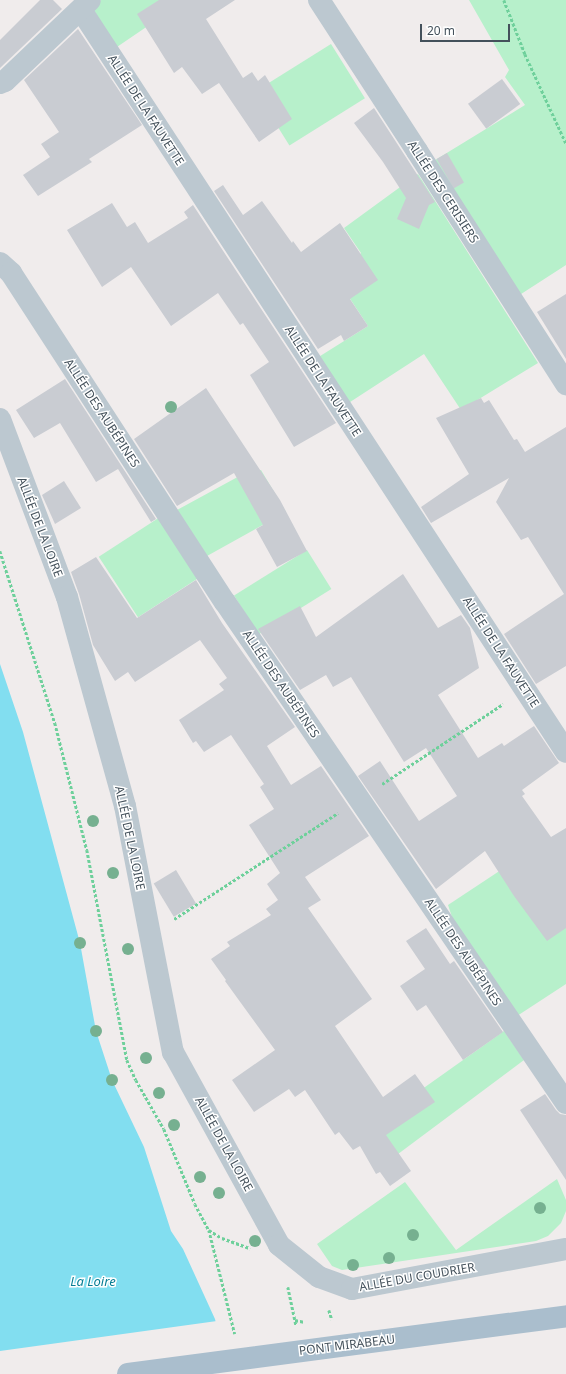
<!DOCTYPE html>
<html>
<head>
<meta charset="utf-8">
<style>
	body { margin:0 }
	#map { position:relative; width:566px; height:1374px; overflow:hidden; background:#f0ecec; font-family:"Noto Sans",sans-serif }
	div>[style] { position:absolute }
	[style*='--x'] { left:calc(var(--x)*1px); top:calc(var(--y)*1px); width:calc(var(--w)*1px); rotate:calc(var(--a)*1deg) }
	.green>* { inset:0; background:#b7f0cb; transform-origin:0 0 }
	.water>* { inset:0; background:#82def0 }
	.pier>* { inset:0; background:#f0ecec }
	.building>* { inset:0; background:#c9ccd2; transform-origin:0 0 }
	.path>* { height:2.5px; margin-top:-1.25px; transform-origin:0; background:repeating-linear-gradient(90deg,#6ed09b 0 3px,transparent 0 5px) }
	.minor>* { height:22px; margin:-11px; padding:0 11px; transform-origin:11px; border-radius:11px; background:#bcc8d0 }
	.major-bridge>* { height:22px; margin:-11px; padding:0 11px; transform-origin:11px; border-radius:11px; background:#aabecd }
	.trees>* { width:12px; height:12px; margin:-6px; border-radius:50%; background:#76b090 }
	span { translate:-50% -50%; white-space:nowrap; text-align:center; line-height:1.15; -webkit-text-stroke:3px #fff; paint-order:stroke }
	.street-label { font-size:12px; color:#44515b }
	.water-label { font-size:13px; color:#077e95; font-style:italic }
	.scale { position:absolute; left:420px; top:24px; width:90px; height:18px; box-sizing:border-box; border:2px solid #44515b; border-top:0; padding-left:5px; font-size:12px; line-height:14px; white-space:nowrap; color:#44515b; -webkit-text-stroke:3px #fff; paint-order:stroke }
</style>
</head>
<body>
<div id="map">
	<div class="green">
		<i style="clip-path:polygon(101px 0,186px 0,114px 49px,93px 8px)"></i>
		<i style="clip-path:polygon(469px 0,566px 0,566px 265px,518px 296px,432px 162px,525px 105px,505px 77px,509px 70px)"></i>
		<i style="left:331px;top:44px;width:64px;height:89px;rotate:58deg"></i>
		<i style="clip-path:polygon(418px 174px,538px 363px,461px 410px,424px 354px,347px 404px,317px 358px,368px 326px,341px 285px,361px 253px,344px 228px)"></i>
		<i style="clip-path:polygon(256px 467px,258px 471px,261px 470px,286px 512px,207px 556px,177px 510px)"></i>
		<i style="left:160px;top:517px;width:72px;height:73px;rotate:57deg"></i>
		<i style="left:307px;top:550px;width:46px;height:86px;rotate:58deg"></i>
		<i style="clip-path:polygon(513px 862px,566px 905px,566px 984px,517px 1016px,455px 926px,448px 905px)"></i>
		<i style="clip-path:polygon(504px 1031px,524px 1060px,390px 1160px,380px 1119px)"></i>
		<i style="clip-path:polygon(557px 1179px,566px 1200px,566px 1211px,561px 1223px,548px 1236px,536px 1241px,342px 1270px,332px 1266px,317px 1244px,405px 1182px,456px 1250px)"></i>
	</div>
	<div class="water">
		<i style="clip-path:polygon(0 664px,23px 732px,80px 943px,96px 1031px,112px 1080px,144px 1147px,171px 1231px,183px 1249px,215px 1319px,228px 1374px,0 1374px)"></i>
	</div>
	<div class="pier">
		<i style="clip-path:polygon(217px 1321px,230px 1374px,0 1374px,0 1351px)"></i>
	</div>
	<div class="building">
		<i style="clip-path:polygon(40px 0,53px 0,62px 9px,0 68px,0 40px)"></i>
		<i style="clip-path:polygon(159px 0,235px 0,206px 19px,243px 78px,252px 72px,258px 81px,265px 75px,292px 119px,259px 142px,219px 83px,202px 94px,182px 67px,174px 73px,137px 14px)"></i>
		<i style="clip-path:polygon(78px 29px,142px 125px,89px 159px,92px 162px,38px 196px,23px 175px,50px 157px,41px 144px,59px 132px,24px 80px)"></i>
		<i style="left:502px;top:79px;width:31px;height:42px;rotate:54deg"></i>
		<i style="clip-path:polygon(374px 108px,435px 202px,429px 205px,419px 229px,397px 219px,406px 198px,383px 162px,354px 123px)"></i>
		<i style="left:447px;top:153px;width:34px;height:12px;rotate:60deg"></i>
		<i style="clip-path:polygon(223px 185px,243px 215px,262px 201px,292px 243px,293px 241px,301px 252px,340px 223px,378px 280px,350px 299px,368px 326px,344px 341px,341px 335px,318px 349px,214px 191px)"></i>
		<i style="clip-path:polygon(112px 203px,127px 227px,135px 222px,148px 243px,188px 218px,184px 212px,193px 205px,336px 423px,294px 447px,250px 375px,269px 362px,243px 323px,240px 325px,218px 293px,171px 326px,131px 267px,102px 287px,67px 230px)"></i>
		<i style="clip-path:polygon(566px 294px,566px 359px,537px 312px)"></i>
		<i style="clip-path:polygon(65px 379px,156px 519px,151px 522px,118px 469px,96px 482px,60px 423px,34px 438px,16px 410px)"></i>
		<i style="clip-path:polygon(206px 388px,280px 500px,307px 551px,277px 567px,256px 529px,263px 525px,234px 473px,177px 506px,134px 439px)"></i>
		<i style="clip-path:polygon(481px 398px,484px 403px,489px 400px,514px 440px,517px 439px,525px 452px,566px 427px,566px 666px,536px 684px,504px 634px,564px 594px,528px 537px,521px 540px,496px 502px,509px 478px,431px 523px,421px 507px,469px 474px,436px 418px)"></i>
		<i style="clip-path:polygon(64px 481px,81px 508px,55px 524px,42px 495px)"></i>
		<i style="clip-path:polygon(96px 557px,137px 618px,196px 580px,222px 623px,295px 727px,267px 746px,291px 785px,321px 766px,369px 836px,305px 877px,321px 900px,308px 908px,372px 999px,335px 1026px,383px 1097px,415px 1074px,435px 1102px,386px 1135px,411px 1171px,390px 1186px,380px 1172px,376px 1174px,360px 1146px,353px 1150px,339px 1132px,335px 1135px,305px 1090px,295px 1097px,289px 1089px,254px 1112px,232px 1080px,275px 1050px,225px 981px,226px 980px,211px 959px,230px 946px,227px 942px,271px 915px,266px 909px,278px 900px,267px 884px,280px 873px,249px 825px,274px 809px,260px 787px,264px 784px,231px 735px,204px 752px,196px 741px,193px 743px,179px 720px,224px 690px,219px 684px,227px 678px,200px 640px,135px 682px,128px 672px,115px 681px,93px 645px,79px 594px,71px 572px)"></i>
		<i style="clip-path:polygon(403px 574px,438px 628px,461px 615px,470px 628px,479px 668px,438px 695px,478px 758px,502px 743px,504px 746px,534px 726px,559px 763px,522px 790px,525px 794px,522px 796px,551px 837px,566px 828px,566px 928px,547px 941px,514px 896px,485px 851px,436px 889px,358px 776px,380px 761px,419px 821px,457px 796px,426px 748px,404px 762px,351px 677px,333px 687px,326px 675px,300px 690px,258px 629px,300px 606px,316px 637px)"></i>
		<i style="left:176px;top:870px;width:39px;height:26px;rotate:59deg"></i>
		<i style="clip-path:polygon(426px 928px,450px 964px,454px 961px,503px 1032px,463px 1060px,426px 1005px,417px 1011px,400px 986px,425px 969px,406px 941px)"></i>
		<i style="clip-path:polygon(545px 1094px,556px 1110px,560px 1114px,566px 1115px,566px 1180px,520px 1110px)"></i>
	</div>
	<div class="path">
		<i style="--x:504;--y:0;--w:58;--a:68.7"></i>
		<i style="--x:525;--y:54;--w:98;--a:65.3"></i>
		<i style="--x:0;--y:551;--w:181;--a:72.3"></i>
		<i style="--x:55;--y:723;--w:131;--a:75.9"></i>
		<i style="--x:87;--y:850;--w:214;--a:79.2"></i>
		<i style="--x:127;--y:1060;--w:22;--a:66"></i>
		<i style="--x:136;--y:1080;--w:56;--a:60.3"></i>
		<i style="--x:164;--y:1129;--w:81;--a:67.5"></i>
		<i style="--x:195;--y:1204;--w:30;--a:62"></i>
		<i style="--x:209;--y:1230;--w:107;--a:76"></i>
		<i style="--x:382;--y:784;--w:145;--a:-33.5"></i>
		<i style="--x:174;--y:919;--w:195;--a:-32.9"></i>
		<i style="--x:209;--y:1230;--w:15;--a:32"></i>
		<i style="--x:222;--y:1238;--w:30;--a:20"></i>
		<i style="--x:288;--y:1287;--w:39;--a:78"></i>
		<i style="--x:329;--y:1310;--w:10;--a:73"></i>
		<i style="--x:295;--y:1320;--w:10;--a:11"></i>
	</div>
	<div class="minor">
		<i style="--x:319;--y:0;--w:180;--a:57"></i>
		<i style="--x:417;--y:151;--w:277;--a:57.4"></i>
		<i style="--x:81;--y:10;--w:886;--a:56.83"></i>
		<i style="--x:0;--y:83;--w:5;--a:-22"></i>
		<i style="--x:5;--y:81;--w:117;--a:-43.6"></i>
		<i style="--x:0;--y:263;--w:15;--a:42"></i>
		<i style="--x:11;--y:273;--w:392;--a:57"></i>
		<i style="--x:225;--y:602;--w:606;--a:55.76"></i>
		<i style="--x:0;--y:419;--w:190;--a:69.4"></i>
		<i style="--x:67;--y:597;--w:217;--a:74.5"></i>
		<i style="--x:125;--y:806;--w:251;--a:79"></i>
		<i style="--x:173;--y:1052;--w:220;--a:61.2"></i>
		<i style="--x:279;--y:1245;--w:51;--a:38.7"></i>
		<i style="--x:319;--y:1277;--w:35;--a:20"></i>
		<i style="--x:352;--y:1289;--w:218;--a:-10.6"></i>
	</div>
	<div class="major-bridge">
		<i style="--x:128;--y:1374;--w:442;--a:-7.5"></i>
	</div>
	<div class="trees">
		<i style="left:171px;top:407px"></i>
		<i style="left:93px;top:821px"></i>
		<i style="left:113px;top:873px"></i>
		<i style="left:80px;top:943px"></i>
		<i style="left:128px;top:949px"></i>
		<i style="left:96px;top:1031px"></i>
		<i style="left:146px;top:1058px"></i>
		<i style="left:112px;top:1080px"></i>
		<i style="left:159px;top:1093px"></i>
		<i style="left:174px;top:1125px"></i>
		<i style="left:200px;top:1177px"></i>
		<i style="left:219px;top:1193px"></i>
		<i style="left:540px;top:1208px"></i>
		<i style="left:413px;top:1235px"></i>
		<i style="left:255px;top:1241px"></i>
		<i style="left:389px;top:1258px"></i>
		<i style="left:353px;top:1265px"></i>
	</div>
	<div class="street-label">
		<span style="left:146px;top:110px;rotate:57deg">ALLÉE DE LA FAUVETTE</span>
		<span style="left:443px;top:192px;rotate:57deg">ALLÉE DES CERISIERS</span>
		<span style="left:323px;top:381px;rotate:57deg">ALLÉE DE LA FAUVETTE</span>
		<span style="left:102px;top:413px;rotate:57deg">ALLÉE DES AUBÉPINES</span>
		<span style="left:40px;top:527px;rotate:69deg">ALLÉE DE LA LOIRE</span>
		<span style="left:501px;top:652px;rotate:57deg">ALLÉE DE LA FAUVETTE</span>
		<span style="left:281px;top:684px;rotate:56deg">ALLÉE DES AUBÉPINES</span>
		<span style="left:130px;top:838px;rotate:78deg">ALLÉE DE LA LOIRE</span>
		<span style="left:463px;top:952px;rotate:56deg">ALLÉE DES AUBÉPINES</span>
		<span style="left:224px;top:1144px;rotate:61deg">ALLÉE DE LA LOIRE</span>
		<span style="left:417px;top:1277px;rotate:-10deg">ALLÉE DU COUDRIER</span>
		<span style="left:347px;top:1345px;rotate:-7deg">PONT MIRABEAU</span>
	</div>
	<div class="water-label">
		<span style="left:93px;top:1281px">La Loire</span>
	</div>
	<div class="scale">20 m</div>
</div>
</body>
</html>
